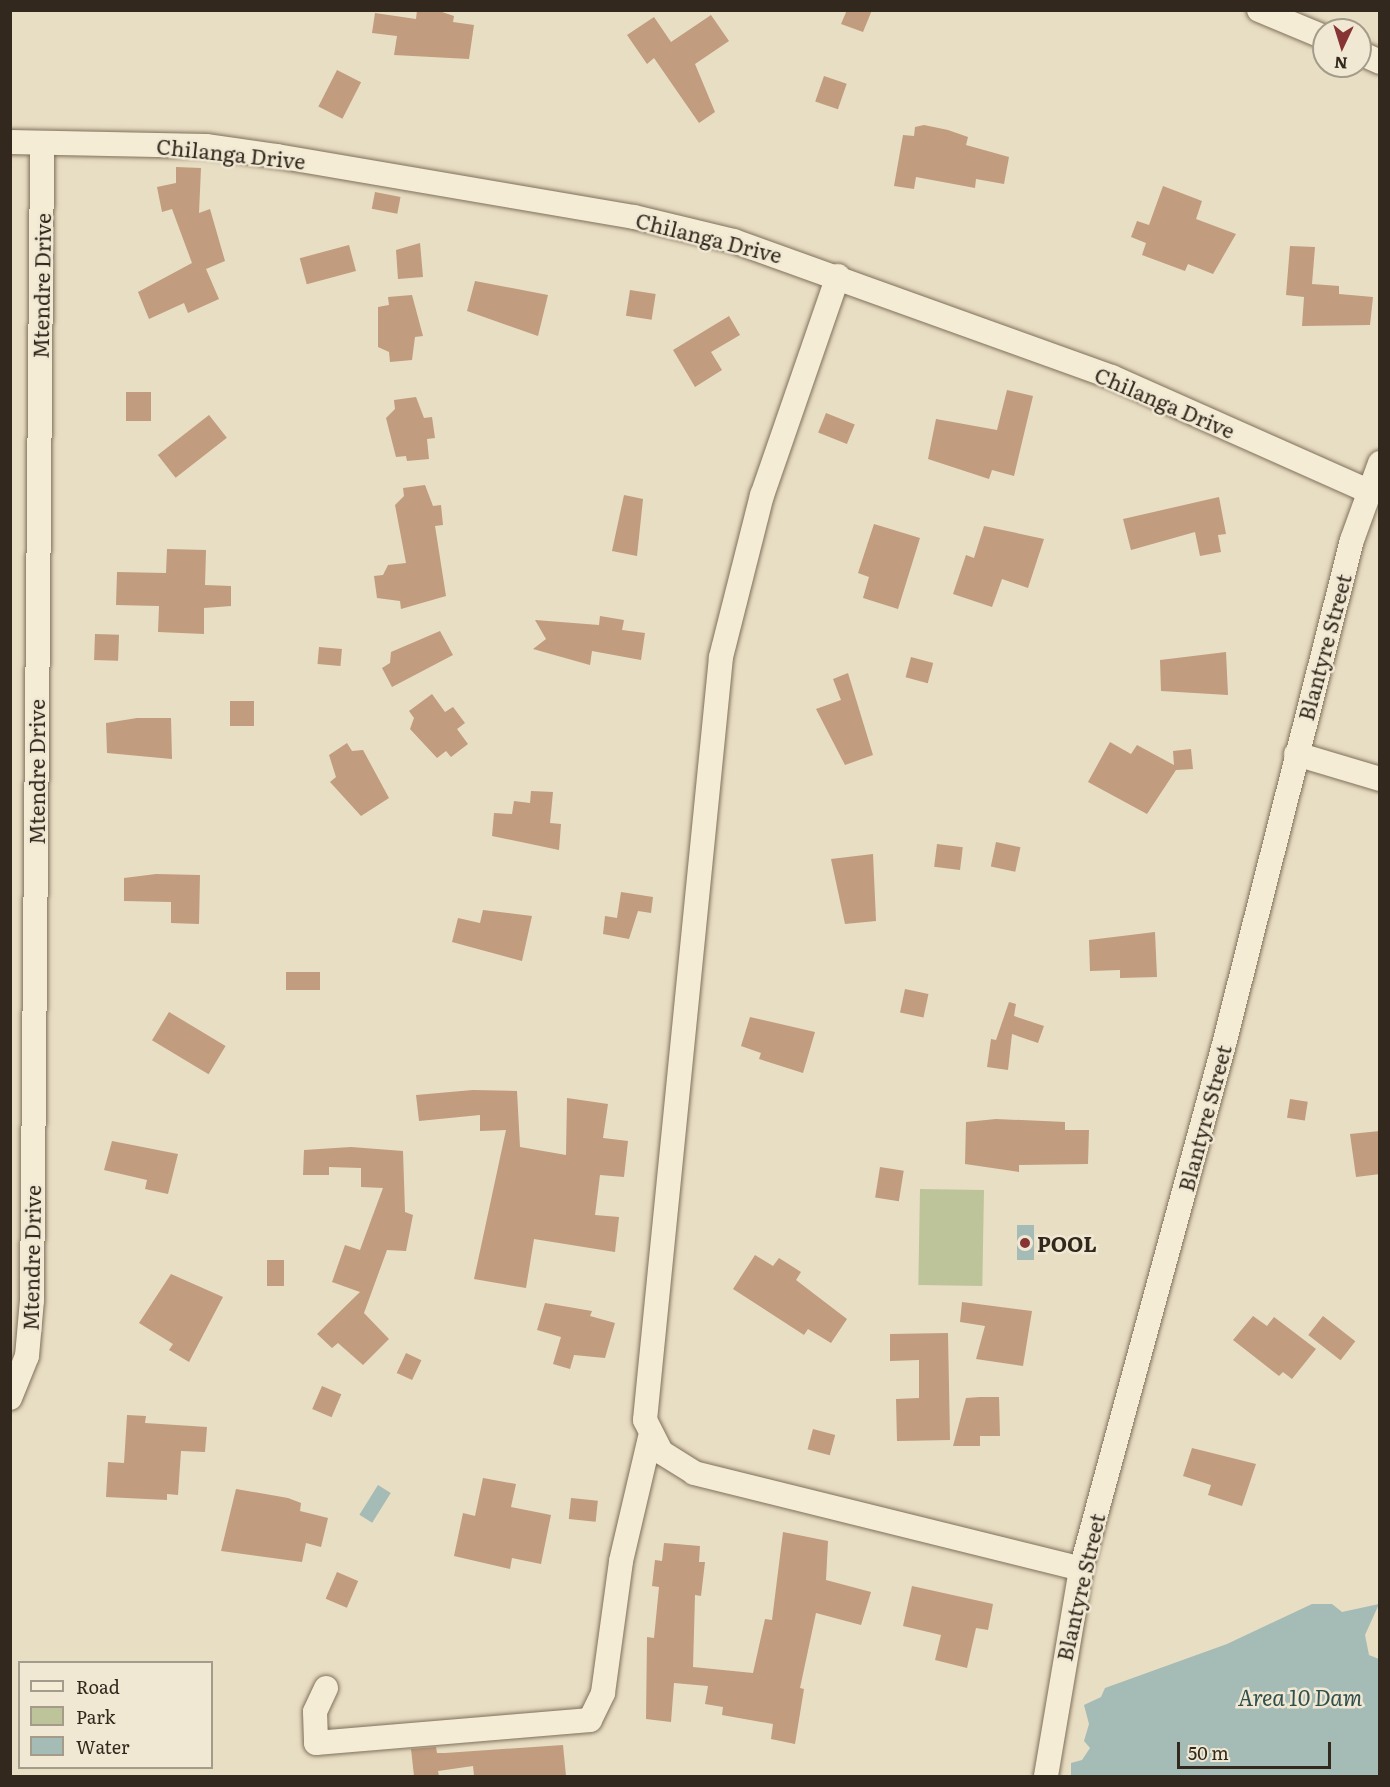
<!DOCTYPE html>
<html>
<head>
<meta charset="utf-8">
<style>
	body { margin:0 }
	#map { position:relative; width:1390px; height:1787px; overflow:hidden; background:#e8dec3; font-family:Literata,serif }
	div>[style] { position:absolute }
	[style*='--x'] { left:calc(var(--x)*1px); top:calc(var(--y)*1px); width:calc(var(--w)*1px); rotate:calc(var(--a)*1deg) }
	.green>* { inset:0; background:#bec499; transform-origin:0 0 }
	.water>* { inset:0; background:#a5bbb5; transform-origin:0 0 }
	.building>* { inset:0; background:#c19c7e; transform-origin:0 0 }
	.roads { filter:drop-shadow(0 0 2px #80705c) drop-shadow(0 0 2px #80705c) }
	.minor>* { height:24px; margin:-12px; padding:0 12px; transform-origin:12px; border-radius:12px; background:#f4ecd5 }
	.dots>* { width:16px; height:16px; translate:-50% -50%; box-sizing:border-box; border:3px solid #f0e8d2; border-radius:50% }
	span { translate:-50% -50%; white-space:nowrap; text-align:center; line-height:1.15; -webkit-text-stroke:5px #f0e8d2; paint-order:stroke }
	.street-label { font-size:21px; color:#32281e }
	.poi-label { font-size:21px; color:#32281e; font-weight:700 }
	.left { translate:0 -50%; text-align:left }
	.water-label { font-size:22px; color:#2f504e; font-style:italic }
	.frame { position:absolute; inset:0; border:12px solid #32281e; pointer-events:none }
	.legend { position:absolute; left:18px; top:1661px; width:195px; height:108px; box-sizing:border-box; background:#f0e8d2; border:2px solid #a49b8a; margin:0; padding:8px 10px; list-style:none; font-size:18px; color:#32281e }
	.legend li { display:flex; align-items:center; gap:12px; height:30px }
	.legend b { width:30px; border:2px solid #a49b8a }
	.north { position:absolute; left:1312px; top:18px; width:60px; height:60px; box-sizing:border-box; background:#f0e8d2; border:2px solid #a49b8a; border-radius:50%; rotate:184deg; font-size:16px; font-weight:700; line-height:24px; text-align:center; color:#32281e }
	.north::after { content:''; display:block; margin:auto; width:21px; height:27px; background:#873534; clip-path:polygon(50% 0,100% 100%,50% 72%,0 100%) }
	.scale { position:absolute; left:1177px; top:1742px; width:154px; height:27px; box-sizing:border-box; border:3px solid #32281e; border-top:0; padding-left:8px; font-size:18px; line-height:21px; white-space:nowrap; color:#32281e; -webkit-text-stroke:4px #f0e8d2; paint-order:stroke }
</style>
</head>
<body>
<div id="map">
	<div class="green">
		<i style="left:920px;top:1189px;width:64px;height:96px;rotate:1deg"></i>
	</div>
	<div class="water">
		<i style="left:1017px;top:1225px;width:17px;height:35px"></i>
		<i style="left:378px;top:1485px;width:15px;height:35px;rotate:32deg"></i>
		<i style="clip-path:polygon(1312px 1604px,1332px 1604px,1342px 1612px,1379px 1604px,1365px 1635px,1369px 1655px,1379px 1659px,1379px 1776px,1071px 1776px,1071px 1763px,1082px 1760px,1090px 1748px,1084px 1741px,1089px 1724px,1084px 1705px,1101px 1697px,1105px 1688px,1227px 1644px)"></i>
	</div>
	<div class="building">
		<i style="clip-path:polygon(417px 10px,436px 10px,454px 16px,453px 22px,474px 25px,469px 59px,394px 55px,397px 36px,372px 33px,375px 13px,416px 19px)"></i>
		<i style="clip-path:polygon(847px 10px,872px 10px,863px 32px,841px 24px)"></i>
		<i style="clip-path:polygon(711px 15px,729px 41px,695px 64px,715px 112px,699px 123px,654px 58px,647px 64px,627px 35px,654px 17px,671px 42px)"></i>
		<i style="left:337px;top:70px;width:27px;height:41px;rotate:27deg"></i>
		<i style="left:824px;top:76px;width:24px;height:27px;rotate:19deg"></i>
		<i style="clip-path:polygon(924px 125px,948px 130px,968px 137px,966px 145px,1009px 157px,1004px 184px,976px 179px,975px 188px,916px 177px,914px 189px,894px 186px,903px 135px,914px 136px,915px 127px)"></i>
		<i style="clip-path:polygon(176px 167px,201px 168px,199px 213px,210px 209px,225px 261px,206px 269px,219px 299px,188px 313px,184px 303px,149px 319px,138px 292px,192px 263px,172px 209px,162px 212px,157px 187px,176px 183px)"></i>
		<i style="clip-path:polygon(1163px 186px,1202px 201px,1196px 219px,1236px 234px,1213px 274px,1188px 264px,1185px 271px,1142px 255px,1146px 243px,1131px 237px,1137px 221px,1149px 225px)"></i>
		<i style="left:375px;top:192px;width:26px;height:17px;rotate:11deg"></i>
		<i style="clip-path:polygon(420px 243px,423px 277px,398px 279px,396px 250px)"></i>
		<i style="left:349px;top:245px;width:27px;height:51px;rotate:75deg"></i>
		<i style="clip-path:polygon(1290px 246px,1315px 247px,1312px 284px,1339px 286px,1339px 294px,1373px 297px,1370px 325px,1302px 326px,1304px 297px,1286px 295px)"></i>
		<i style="clip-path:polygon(475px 281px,548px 295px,538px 336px,467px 311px)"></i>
		<i style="left:630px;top:290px;width:26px;height:26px;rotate:9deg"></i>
		<i style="clip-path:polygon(412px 295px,423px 336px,415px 337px,412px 360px,390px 362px,389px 352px,378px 347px,378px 307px,389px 305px,388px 297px)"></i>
		<i style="clip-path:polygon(729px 316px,740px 335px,711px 352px,722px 370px,695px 387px,673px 350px)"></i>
		<i style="clip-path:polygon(1007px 390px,1033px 396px,1014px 476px,992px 470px,989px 479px,928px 459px,936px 419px,997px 430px)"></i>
		<i style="left:126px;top:392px;width:25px;height:29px"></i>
		<i style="clip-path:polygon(416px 397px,424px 418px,432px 417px,435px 438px,427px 439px,429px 459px,407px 461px,406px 456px,396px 457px,386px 418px,395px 409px,394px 400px)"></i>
		<i style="left:826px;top:413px;width:31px;height:21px;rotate:22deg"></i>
		<i style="left:209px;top:415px;width:29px;height:65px;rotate:52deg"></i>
		<i style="clip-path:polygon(425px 485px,433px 506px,441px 505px,443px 525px,435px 526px,446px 596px,401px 609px,400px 601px,377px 598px,374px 576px,383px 575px,388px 565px,406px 563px,395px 505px,404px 496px,403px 488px)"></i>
		<i style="clip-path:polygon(624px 495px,643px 499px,637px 556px,612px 551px)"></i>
		<i style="clip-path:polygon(1219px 497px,1226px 534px,1218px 535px,1221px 552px,1200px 556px,1195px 532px,1131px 550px,1123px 519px)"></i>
		<i style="clip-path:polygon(874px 524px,920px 538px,898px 609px,863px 598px,869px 577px,858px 573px)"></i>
		<i style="clip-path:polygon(984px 526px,1044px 539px,1028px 588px,1002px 579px,992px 607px,953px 594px,966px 555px,974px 558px)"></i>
		<i style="clip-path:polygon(167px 549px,206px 550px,205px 585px,231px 586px,231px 606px,204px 608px,204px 634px,158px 632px,159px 606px,116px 605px,117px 572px,166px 573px)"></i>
		<i style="clip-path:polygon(600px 616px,624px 620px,622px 630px,645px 633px,641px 660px,592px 651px,590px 665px,533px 649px,546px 639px,535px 620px,599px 625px)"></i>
		<i style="clip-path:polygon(440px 631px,453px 655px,392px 687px,382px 668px,390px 663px,391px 652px)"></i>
		<i style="left:95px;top:634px;width:24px;height:26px;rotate:2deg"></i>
		<i style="left:319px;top:647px;width:23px;height:17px;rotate:5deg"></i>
		<i style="clip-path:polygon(1226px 652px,1228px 695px,1161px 691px,1160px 660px)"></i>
		<i style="left:911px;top:657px;width:23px;height:21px;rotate:15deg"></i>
		<i style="clip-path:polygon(848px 673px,873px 755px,845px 765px,816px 709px,841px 700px,833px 679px)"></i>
		<i style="clip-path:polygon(432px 694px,445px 712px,453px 707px,465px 723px,457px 729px,468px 744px,451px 757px,446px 751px,437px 758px,410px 729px,414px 718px,409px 711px)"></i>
		<i style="left:254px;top:701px;width:25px;height:24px;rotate:90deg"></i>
		<i style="clip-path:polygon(137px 718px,171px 718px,172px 759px,107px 753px,106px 723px)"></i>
		<i style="clip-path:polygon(1110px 742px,1131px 754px,1137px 745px,1174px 765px,1173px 751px,1191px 749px,1193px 769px,1176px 770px,1147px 814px,1088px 782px)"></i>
		<i style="clip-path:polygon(347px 743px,352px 751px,363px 750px,389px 798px,361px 816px,330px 782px,336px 777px,329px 755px)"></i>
		<i style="clip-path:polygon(531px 791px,553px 792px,550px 823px,561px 824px,559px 850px,492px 836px,494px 813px,512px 814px,514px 801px,530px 803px)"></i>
		<i style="left:996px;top:842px;width:25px;height:25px;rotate:12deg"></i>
		<i style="left:937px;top:844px;width:26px;height:23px;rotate:7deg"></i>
		<i style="clip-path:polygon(873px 854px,876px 921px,845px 924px,831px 859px)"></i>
		<i style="clip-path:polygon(156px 874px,200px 875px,199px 924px,171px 923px,171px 902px,124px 901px,124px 878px)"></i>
		<i style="clip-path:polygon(621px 892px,653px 897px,651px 913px,638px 911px,629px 939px,603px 934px,605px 916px,617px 918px)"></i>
		<i style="clip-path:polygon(483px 910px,532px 916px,522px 961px,452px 942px,458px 918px,480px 923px)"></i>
		<i style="clip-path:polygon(1155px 932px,1157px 977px,1120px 978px,1120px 970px,1090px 971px,1089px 940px)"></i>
		<i style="left:286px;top:972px;width:34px;height:18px"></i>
		<i style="left:905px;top:989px;width:24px;height:24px;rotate:12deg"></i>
		<i style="clip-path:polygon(1009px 1002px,1016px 1004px,1014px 1016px,1044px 1026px,1038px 1043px,1012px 1034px,1008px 1070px,987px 1067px,991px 1039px,996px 1040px)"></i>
		<i style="left:169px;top:1012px;width:66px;height:33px;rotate:31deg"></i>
		<i style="clip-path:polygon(750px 1017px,815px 1032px,803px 1073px,759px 1059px,761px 1053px,741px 1046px)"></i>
		<i style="clip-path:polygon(473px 1090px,517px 1091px,520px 1147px,566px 1155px,567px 1098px,608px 1104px,603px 1138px,628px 1141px,624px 1177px,600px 1175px,595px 1215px,619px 1217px,615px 1252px,534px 1239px,526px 1288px,474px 1279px,506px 1130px,480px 1131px,480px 1115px,419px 1121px,416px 1095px)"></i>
		<i style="left:1290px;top:1099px;width:18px;height:19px;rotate:9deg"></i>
		<i style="clip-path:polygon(996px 1119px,1065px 1122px,1065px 1130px,1089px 1130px,1088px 1164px,1019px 1165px,1019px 1172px,965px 1164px,966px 1122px)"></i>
		<i style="clip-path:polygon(1380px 1131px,1380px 1174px,1356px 1177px,1350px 1134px)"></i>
		<i style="clip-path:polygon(112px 1141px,178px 1154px,168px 1194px,145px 1189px,147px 1180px,104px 1170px)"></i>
		<i style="clip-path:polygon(351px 1147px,403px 1151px,405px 1212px,413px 1215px,406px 1251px,387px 1250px,364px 1313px,389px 1339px,363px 1365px,338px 1343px,332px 1348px,317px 1334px,360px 1292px,332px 1282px,345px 1245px,360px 1250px,383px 1188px,361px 1187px,361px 1168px,329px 1167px,329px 1175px,303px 1175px,304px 1150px)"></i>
		<i style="left:880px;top:1167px;width:24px;height:31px;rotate:9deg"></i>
		<i style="clip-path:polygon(755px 1255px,773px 1266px,779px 1258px,801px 1272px,796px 1280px,847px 1319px,831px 1343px,808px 1329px,804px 1335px,733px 1289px)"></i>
		<i style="left:267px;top:1260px;width:17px;height:26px"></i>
		<i style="clip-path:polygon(171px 1274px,223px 1297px,189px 1362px,169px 1350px,173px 1344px,139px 1323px)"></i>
		<i style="clip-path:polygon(962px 1302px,1032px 1311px,1023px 1366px,976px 1359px,985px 1326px,960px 1322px)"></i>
		<i style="clip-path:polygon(545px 1303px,592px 1311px,590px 1316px,615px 1323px,605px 1358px,574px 1355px,570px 1369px,553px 1364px,561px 1337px,537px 1330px)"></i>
		<i style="clip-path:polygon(1253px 1316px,1267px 1326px,1274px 1317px,1316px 1349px,1292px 1379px,1283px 1372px,1279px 1376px,1233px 1340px)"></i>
		<i style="left:1323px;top:1316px;width:41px;height:24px;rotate:38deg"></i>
		<i style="clip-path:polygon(948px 1333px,950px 1440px,897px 1441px,896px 1399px,919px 1398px,919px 1360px,890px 1361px,890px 1334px)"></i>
		<i style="left:406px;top:1353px;width:17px;height:22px;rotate:25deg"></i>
		<i style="left:322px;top:1386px;width:21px;height:25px;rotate:23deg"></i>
		<i style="clip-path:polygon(980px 1397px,999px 1397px,1000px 1436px,980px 1436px,980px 1446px,953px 1446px,966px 1398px)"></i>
		<i style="clip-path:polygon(127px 1415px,146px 1416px,145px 1423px,207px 1427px,205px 1452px,181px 1451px,178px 1495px,167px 1494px,167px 1500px,106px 1497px,108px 1462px,124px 1463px)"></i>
		<i style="left:813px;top:1429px;width:23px;height:21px;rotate:15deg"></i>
		<i style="clip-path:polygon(1192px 1448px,1256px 1464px,1242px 1506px,1208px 1495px,1211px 1485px,1183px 1476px)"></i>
		<i style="clip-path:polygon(483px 1478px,516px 1484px,511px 1507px,551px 1515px,541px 1564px,512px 1558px,510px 1569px,454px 1556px,463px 1513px,475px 1516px)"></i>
		<i style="clip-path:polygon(236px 1489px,288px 1498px,301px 1503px,300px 1511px,328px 1518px,321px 1547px,306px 1543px,302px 1562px,221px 1551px)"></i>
		<i style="left:571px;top:1498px;width:27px;height:21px;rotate:6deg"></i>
		<i style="clip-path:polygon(783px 1532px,828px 1541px,826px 1580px,871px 1592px,861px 1625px,816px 1613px,800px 1688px,804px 1689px,795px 1744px,771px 1739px,773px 1724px,722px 1715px,723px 1707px,705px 1704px,708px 1686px,674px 1683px,671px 1722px,646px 1719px,647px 1637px,654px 1638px,659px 1587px,652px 1586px,655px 1560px,662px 1561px,664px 1543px,700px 1546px,699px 1562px,705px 1562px,701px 1596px,695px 1595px,693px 1667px,753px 1673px,765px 1619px,772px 1620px)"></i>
		<i style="left:337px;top:1572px;width:23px;height:29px;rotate:23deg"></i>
		<i style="clip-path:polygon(912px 1586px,993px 1604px,988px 1630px,976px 1628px,967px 1668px,935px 1660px,941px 1635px,903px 1626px)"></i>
		<i style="clip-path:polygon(563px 1745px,566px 1776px,474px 1776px,473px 1766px,438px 1771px,439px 1776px,414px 1776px,411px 1749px,436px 1747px,437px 1753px,445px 1753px)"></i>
	</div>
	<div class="roads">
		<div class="minor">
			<i style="--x:1259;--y:10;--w:70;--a:22.6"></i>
			<i style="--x:1360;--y:53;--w:22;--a:24"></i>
			<i style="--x:10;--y:142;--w:196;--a:1.2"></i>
			<i style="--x:206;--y:146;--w:72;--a:8"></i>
			<i style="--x:277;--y:156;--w:362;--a:9.7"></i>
			<i style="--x:634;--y:217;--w:103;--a:13.5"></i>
			<i style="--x:734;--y:241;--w:402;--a:19.8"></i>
			<i style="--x:1112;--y:377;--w:280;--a:24"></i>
			<i style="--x:838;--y:276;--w:232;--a:109.1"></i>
			<i style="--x:762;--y:495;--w:167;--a:104.2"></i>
			<i style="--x:721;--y:657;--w:767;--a:95.69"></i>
			<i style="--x:645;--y:1420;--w:36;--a:63"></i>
			<i style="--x:661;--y:1452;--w:39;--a:32"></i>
			<i style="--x:694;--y:1473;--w:399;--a:13.9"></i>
			<i style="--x:1296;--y:754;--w:88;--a:16.6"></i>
			<i style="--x:10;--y:1398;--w:45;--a:-68"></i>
			<i style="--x:27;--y:1356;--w:56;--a:-84.9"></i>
			<i style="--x:32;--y:1300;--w:1157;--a:-89.5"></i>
			<i style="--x:326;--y:1688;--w:26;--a:115"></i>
			<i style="--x:315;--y:1712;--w:31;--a:88"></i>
			<i style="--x:316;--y:1743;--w:275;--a:-4.8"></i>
			<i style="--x:590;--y:1720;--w:30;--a:-64"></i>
			<i style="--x:603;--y:1693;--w:133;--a:-82.2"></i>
			<i style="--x:621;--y:1561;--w:127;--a:-76.8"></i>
			<i style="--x:1046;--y:1776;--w:210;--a:-80.4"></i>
			<i style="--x:1081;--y:1569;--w:540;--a:-74.75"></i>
			<i style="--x:1223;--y:1048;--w:524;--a:-75.75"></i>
			<i style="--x:1352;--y:540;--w:82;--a:-70"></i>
		</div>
	</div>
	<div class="dots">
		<i style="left:1025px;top:1243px;background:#873534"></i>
	</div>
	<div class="street-label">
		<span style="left:231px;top:153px;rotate:6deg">Chilanga Drive</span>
		<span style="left:709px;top:237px;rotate:14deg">Chilanga Drive</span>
		<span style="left:41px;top:286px;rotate:-89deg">Mtendre Drive</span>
		<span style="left:1165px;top:402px;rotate:23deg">Chilanga Drive</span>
		<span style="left:1324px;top:647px;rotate:-75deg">Blantyre Street</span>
		<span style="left:36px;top:772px;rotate:-90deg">Mtendre Drive</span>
		<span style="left:1204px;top:1118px;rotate:-75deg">Blantyre Street</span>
		<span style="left:31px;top:1258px;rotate:-89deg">Mtendre Drive</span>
		<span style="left:1080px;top:1587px;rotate:-77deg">Blantyre Street</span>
	</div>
	<div class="poi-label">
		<span class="left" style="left:1037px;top:1243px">POOL</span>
	</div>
	<div class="water-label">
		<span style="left:1300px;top:1697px">Area 10 Dam</span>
	</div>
	<div class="frame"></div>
	<ul class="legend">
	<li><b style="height:8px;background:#f4ecd5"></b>Road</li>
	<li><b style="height:16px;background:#bec499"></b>Park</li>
	<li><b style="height:16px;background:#a5bbb5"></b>Water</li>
	</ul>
	<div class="north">N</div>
	<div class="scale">50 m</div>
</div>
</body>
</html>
